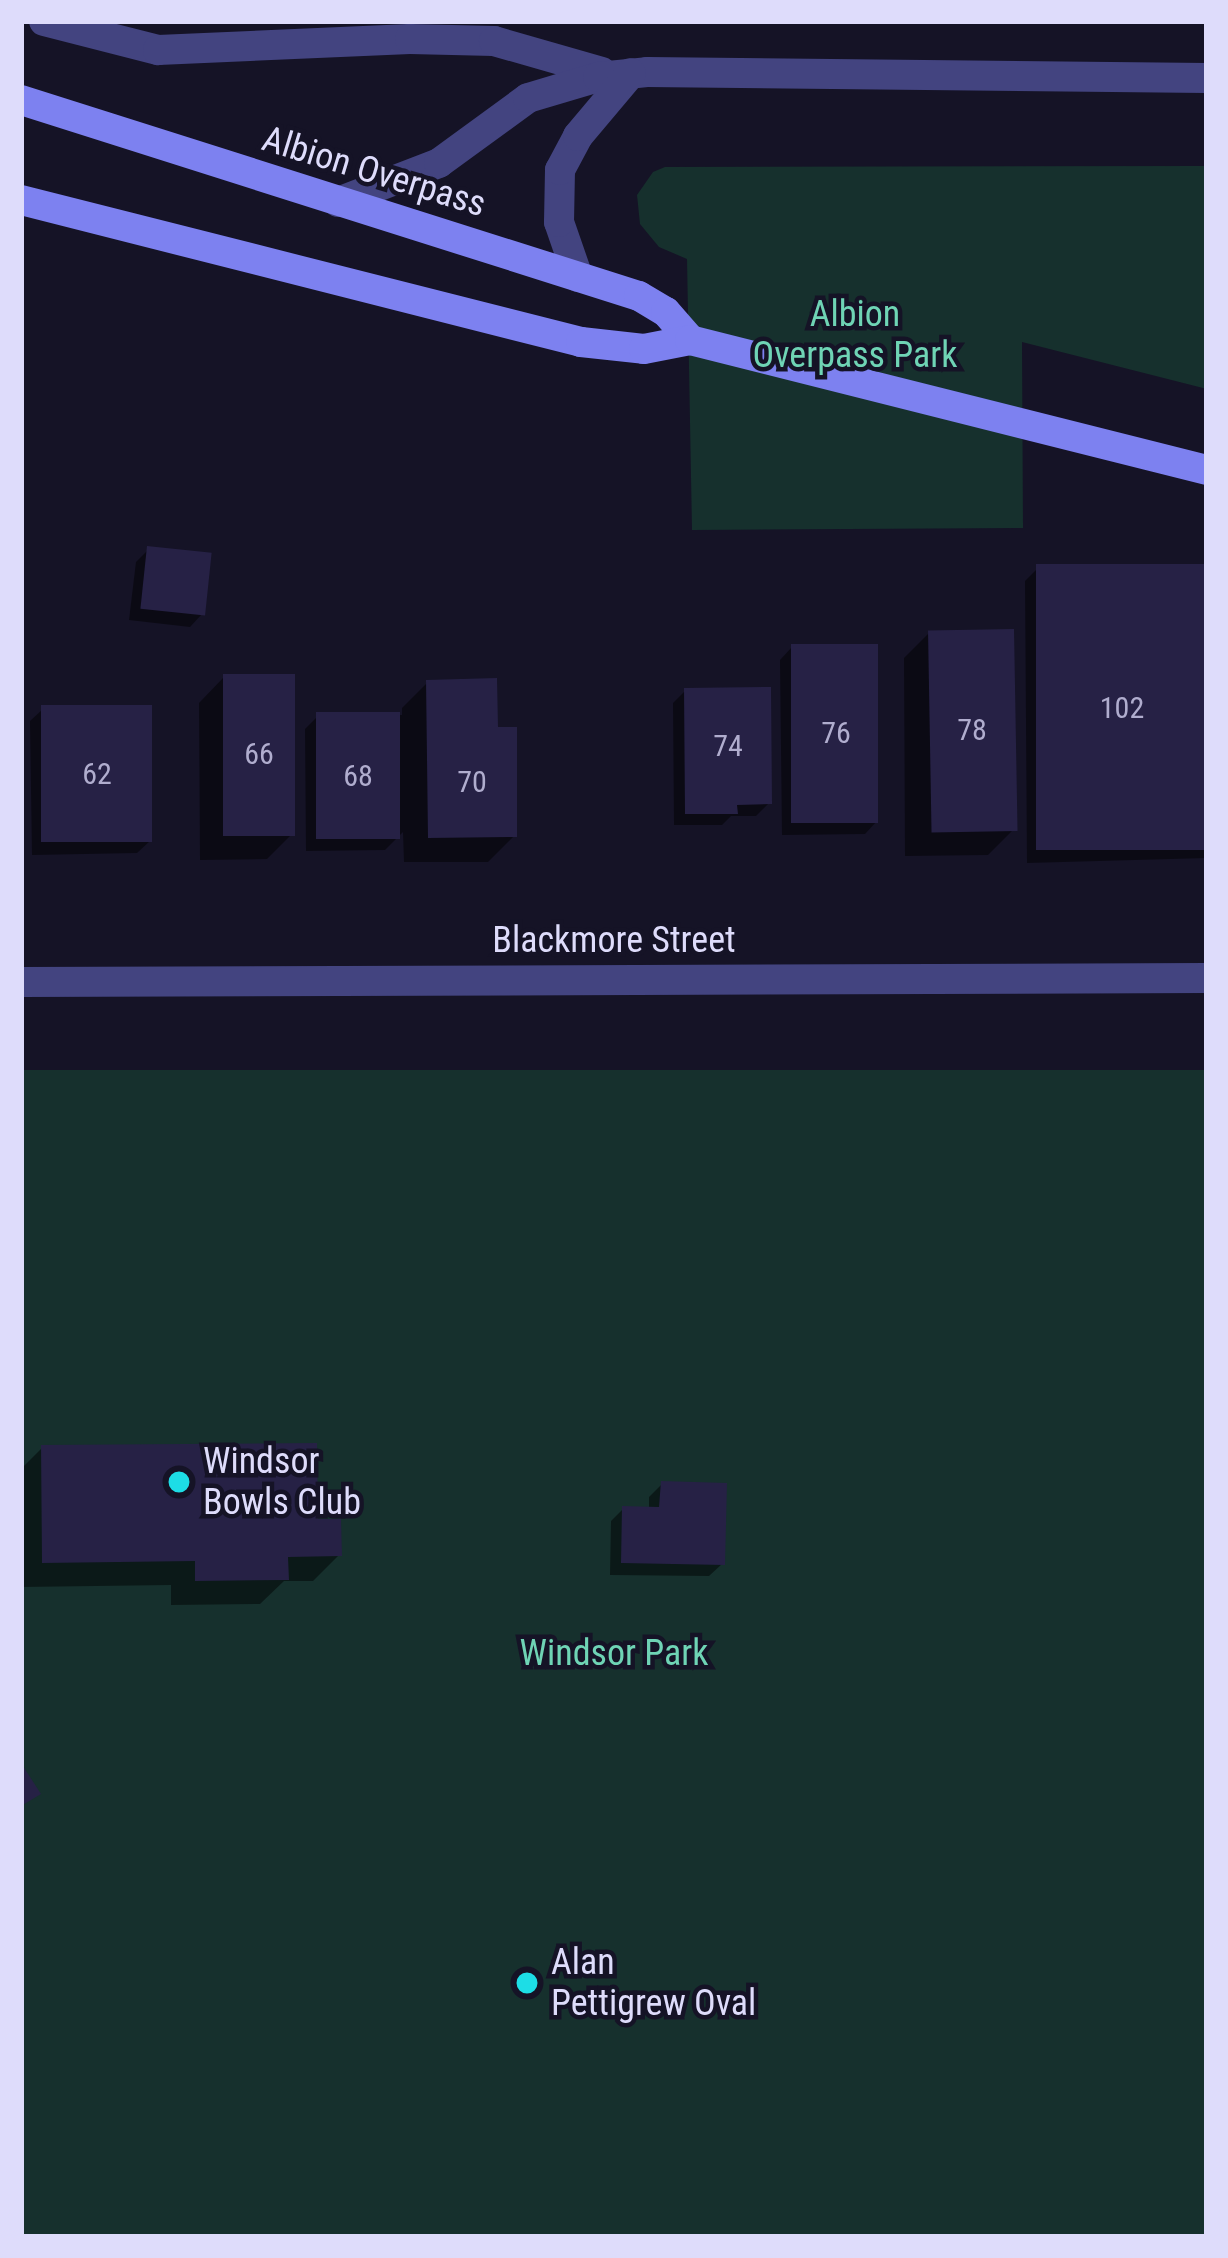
<!DOCTYPE html>
<html>
<head>
<meta charset="utf-8">
<style>
	body { margin:0 }
	#map { position:relative; width:1228px; height:2258px; overflow:hidden; background:#151326; font-family:"Roboto Condensed",sans-serif }
	div>[style] { position:absolute }
	[style*='--x'] { left:calc(var(--x)*1px); top:calc(var(--y)*1px); width:calc(var(--w)*1px); rotate:calc(var(--a)*1deg) }
	.green>* { inset:0; background:#16302d; transform-origin:0 0 }
	.shadow>* { inset:0; background:#0007 }
	.building>* { inset:0; background:#262145; transform-origin:0 0 }
	.street>* { height:30px; margin:-15px; padding:0 15px; transform-origin:15px; border-radius:15px; background:#434480 }
	.secondary>* { height:30px; margin:-15px; padding:0 15px; transform-origin:15px; border-radius:15px; background:#7d81f0 }
	.dots>* { width:33px; height:33px; translate:-50% -50%; box-sizing:border-box; border:6px solid #151326; border-radius:50% }
	span { translate:-50% -50%; white-space:nowrap; text-align:center; line-height:1.15; -webkit-text-stroke:9px #151326; paint-order:stroke }
	.number-label { font-size:30px; color:#b0adce }
	.number-label span { -webkit-text-stroke-width:0 }
	.street-label { font-size:36px; color:#dedcfb }
	.park-label { font-size:36px; color:#6fd4b5 }
	.poi-label { font-size:36px; color:#dedcfb }
	.left { translate:0 -50%; text-align:left }
	.frame { position:absolute; inset:0; border:24px solid #dedcfb; pointer-events:none }
</style>
</head>
<body>
<div id="map">
	<div class="green">
		<i style="clip-path:polygon(1207px 166px,1207px 389px,1022px 342px,1023px 528px,692px 530px,687px 259px,659px 247px,640px 224px,637px 195px,653px 172px,665px 167px)"></i>
		<i style="left:21px;top:1070px;width:1186px;height:1167px"></i>
	</div>
	<div class="shadow">
		<i style="clip-path:polygon(148px 550px,202px 614px,190px 627px,129px 620px,136px 562px)"></i>
		<i style="clip-path:polygon(1207px 566px,1207px 858px,1027px 863px,1025px 581px,1037px 569px)"></i>
		<i style="clip-path:polygon(929px 633px,1013px 830px,988px 855px,905px 856px,904px 658px)"></i>
		<i style="clip-path:polygon(792px 647px,877px 821px,865px 834px,782px 835px,780px 660px)"></i>
		<i style="clip-path:polygon(224px 677px,292px 834px,267px 859px,200px 860px,199px 703px)"></i>
		<i style="clip-path:polygon(428px 682px,495px 730px,514px 836px,488px 862px,404px 862px,403px 832px,385px 850px,306px 851px,305px 729px,318px 716px,402px 715px,402px 708px)"></i>
		<i style="clip-path:polygon(685px 691px,769px 803px,756px 816px,731px 816px,722px 825px,674px 825px,673px 703px)"></i>
		<i style="clip-path:polygon(43px 709px,150px 841px,137px 853px,32px 855px,30px 721px)"></i>
		<i style="clip-path:polygon(42px 1448px,315px 1522px,339px 1555px,313px 1581px,284px 1581px,260px 1604px,171px 1605px,171px 1585px,21px 1587px,21px 1469px)"></i>
		<i style="clip-path:polygon(662px 1484px,722px 1564px,709px 1576px,610px 1575px,611px 1521px,623px 1509px,649px 1510px,649px 1497px)"></i>
	</div>
	<div class="building">
		<i style="left:147px;top:546px;width:65px;height:63px;rotate:6deg"></i>
		<i style="left:1207px;top:564px;width:286px;height:171px;rotate:90deg"></i>
		<i style="left:1014px;top:629px;width:202px;height:86px;rotate:89deg"></i>
		<i style="left:791px;top:644px;width:87px;height:179px"></i>
		<i style="left:223px;top:674px;width:72px;height:162px"></i>
		<i style="clip-path:polygon(497px 678px,498px 727px,517px 727px,517px 837px,428px 838px,426px 680px)"></i>
		<i style="clip-path:polygon(771px 687px,772px 804px,737px 805px,738px 814px,685px 814px,684px 688px)"></i>
		<i style="left:152px;top:705px;width:137px;height:111px;rotate:90deg"></i>
		<i style="left:400px;top:712px;width:127px;height:84px;rotate:90deg"></i>
		<i style="clip-path:polygon(317px 1443px,318px 1519px,341px 1519px,342px 1556px,288px 1557px,289px 1580px,195px 1581px,195px 1561px,42px 1563px,41px 1445px)"></i>
		<i style="clip-path:polygon(661px 1481px,727px 1483px,725px 1565px,621px 1563px,622px 1506px,659px 1507px)"></i>
		<i style="clip-path:polygon(21px 1763px,41px 1794px,21px 1806px)"></i>
	</div>
	<div class="street">
		<i style="--x:44;--y:21;--w:118;--a:14.3"></i>
		<i style="--x:158;--y:50;--w:252;--a:-2.5"></i>
		<i style="--x:410;--y:39;--w:84;--a:1.4"></i>
		<i style="--x:494;--y:41;--w:112;--a:16"></i>
		<i style="--x:338;--y:202;--w:108;--a:-21.1"></i>
		<i style="--x:439;--y:163;--w:110;--a:-36.1"></i>
		<i style="--x:528;--y:98;--w:73;--a:-16.7"></i>
		<i style="--x:598;--y:77;--w:49;--a:-5.8"></i>
		<i style="--x:647;--y:72;--w:560;--a:0.61"></i>
		<i style="--x:578;--y:277;--w:58;--a:-109.1"></i>
		<i style="--x:559;--y:222;--w:52;--a:-88.9"></i>
		<i style="--x:560;--y:170;--w:38;--a:-62"></i>
		<i style="--x:578;--y:136;--w:82;--a:-49.9"></i>
		<i style="--x:21;--y:982;--w:1186;--a:-0.19"></i>
	</div>
	<div class="secondary">
		<i style="--x:21;--y:100;--w:648;--a:17.6"></i>
		<i style="--x:639;--y:296;--w:31;--a:31"></i>
		<i style="--x:666;--y:312;--w:37;--a:49"></i>
		<i style="--x:21;--y:200;--w:578;--a:14.23"></i>
		<i style="--x:581;--y:342;--w:63;--a:6.3"></i>
		<i style="--x:644;--y:349;--w:47;--a:-11.1"></i>
		<i style="--x:690;--y:340;--w:533;--a:14.11"></i>
	</div>
	<div class="dots">
		<i style="left:179px;top:1482px;background:#1ddde6"></i>
		<i style="left:527px;top:1983px;background:#1ddde6"></i>
	</div>
	<div class="number-label">
		<span style="left:1122px;top:708px">102</span>
		<span style="left:972px;top:730px">78</span>
		<span style="left:836px;top:733px">76</span>
		<span style="left:728px;top:746px">74</span>
		<span style="left:259px;top:754px">66</span>
		<span style="left:97px;top:774px">62</span>
		<span style="left:358px;top:776px">68</span>
		<span style="left:472px;top:782px">70</span>
	</div>
	<div class="street-label">
		<span style="left:374px;top:172px;rotate:17deg">Albion Overpass</span>
		<span style="left:614px;top:941px">Blackmore Street</span>
	</div>
	<div class="park-label">
		<span style="left:855px;top:335px">Albion<br>Overpass Park</span>
		<span style="left:614px;top:1654px">Windsor Park</span>
	</div>
	<div class="poi-label">
		<span class="left" style="left:203px;top:1482px">Windsor<br>Bowls Club</span>
		<span class="left" style="left:551px;top:1983px">Alan<br>Pettigrew Oval</span>
	</div>
	<div class="frame"></div>
</div>
</body>
</html>
